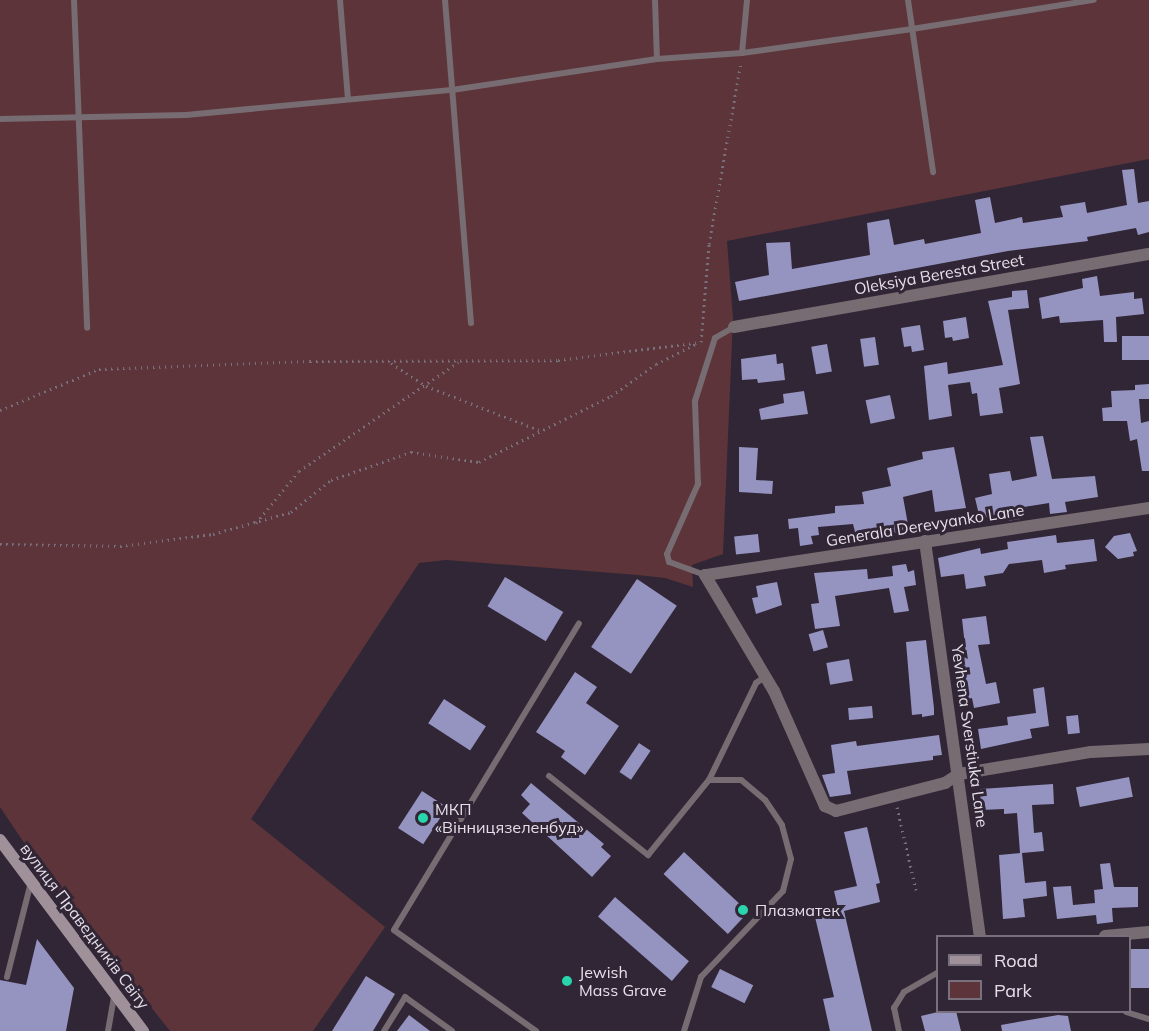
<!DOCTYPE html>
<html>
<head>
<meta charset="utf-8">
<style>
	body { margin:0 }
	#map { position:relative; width:1149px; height:1031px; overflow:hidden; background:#312636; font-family:Mulish,sans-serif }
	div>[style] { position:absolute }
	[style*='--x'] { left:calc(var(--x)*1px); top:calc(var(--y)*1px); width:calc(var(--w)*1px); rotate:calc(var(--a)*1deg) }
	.green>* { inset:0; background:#5c3439 }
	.building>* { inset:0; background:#9593c0; transform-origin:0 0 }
	.path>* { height:3px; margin-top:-1.5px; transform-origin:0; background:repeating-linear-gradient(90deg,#786f7d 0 1.5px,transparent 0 6px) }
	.lane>* { height:6px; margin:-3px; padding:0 3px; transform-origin:3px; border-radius:3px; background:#766c71 }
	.street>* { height:12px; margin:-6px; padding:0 6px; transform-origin:6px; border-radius:6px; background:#766c71 }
	.secondary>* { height:12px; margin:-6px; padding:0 6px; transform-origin:6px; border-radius:6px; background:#a09099 }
	.dots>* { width:16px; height:16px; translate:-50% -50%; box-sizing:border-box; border:3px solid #312636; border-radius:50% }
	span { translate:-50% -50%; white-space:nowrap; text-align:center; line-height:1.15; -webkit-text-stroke:6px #312636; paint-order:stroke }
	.street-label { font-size:16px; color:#e6dfea }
	.poi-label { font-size:16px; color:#e6dfea }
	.left { translate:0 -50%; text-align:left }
	.legend { position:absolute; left:936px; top:935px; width:195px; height:78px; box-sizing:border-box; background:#312636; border:2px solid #79707e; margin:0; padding:8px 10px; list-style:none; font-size:18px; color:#e6dfea }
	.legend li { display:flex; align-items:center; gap:12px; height:30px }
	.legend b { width:30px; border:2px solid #79707e }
</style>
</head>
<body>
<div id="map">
	<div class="green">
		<i style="clip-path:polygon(0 0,1149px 0,1149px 159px,727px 241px,733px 318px,723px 554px,692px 565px,693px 587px,665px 578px,638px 575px,446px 560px,419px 563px,251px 819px,385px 927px,313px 1031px,170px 1031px,43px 871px,0 807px)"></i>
	</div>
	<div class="building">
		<i style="clip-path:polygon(1134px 169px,1138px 203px,1149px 201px,1149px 232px,1138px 235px,1136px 228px,1087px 237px,1088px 241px,1008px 251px,739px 301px,735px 282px,769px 275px,766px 243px,790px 242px,792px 269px,870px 255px,867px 223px,889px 219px,894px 245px,924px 239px,925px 244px,981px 233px,975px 200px,990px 197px,995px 223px,1022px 217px,1023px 223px,1063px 217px,1060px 206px,1085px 202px,1087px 213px,1127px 205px,1122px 170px)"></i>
		<i style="clip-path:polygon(1097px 276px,1100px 296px,1134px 292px,1134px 299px,1142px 298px,1144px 314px,1116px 317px,1117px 342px,1104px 342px,1103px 320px,1060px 323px,1059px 316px,1042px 319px,1039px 298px,1083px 288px,1082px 279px)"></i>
		<i style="clip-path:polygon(1027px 290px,1029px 308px,1008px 310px,1020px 384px,999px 388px,1003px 413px,980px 416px,977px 393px,972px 394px,970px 382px,948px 385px,952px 416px,929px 420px,924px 366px,947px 362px,948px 374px,1003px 365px,988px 301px,1012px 297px,1012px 291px)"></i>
		<i style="clip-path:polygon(966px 317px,969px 338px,953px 341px,952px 337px,945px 338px,943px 321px)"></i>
		<i style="clip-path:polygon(920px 325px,924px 350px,912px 352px,911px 346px,904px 347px,901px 328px)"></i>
		<i style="left:1149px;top:336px;width:24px;height:27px;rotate:90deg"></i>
		<i style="left:875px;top:337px;width:28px;height:15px;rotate:82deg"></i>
		<i style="left:827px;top:344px;width:28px;height:16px;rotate:80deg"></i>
		<i style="clip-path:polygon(776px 354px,777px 364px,783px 363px,785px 380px,758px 383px,757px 379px,742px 380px,741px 359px)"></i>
		<i style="clip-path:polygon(1149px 384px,1149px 399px,1139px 399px,1141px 423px,1149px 421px,1149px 471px,1142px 471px,1137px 439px,1130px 441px,1127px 421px,1103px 421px,1102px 408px,1112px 407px,1111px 391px,1135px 390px,1135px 385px)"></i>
		<i style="clip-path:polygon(804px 391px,808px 414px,761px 420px,759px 409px,784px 403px,783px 394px)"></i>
		<i style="left:890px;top:395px;width:24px;height:25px;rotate:78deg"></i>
		<i style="clip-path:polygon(1043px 436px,1052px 479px,1095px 476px,1098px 497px,1065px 502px,1067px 512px,1050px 514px,1049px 503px,1018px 508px,1020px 519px,1007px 521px,1005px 512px,980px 519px,975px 498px,992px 494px,989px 474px,1010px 471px,1012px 481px,1037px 476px,1030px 437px)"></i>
		<i style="clip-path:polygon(739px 447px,758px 448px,756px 480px,773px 481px,772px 494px,739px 492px)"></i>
		<i style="clip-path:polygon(954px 447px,966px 508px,935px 512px,932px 490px,903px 497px,909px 530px,857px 540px,853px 524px,818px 527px,819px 535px,811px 536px,813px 544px,800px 546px,798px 528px,789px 529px,788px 519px,835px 513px,835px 506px,864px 504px,862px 492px,891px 486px,887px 468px,923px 459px,922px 452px)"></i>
		<i style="clip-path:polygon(1130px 533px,1137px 551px,1133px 552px,1134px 556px,1118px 559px,1105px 547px,1114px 536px)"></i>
		<i style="left:758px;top:534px;width:18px;height:24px;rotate:84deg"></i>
		<i style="clip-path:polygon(1056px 535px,1057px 543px,1094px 539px,1097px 561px,1065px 565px,1066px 569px,1044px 573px,1042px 560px,1009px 564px,1003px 573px,984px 576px,986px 586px,966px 589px,964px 574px,941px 577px,938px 558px,980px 548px,981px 554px,1008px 549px,1007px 542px)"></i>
		<i style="clip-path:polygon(906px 564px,908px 572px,914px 570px,916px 585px,904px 587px,909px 611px,894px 613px,889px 588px,835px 596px,840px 626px,815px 629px,811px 604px,819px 603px,814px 573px,867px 569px,868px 579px,893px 576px,892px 566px)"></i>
		<i style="left:505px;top:577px;width:68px;height:34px;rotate:31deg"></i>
		<i style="left:637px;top:579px;width:48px;height:82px;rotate:34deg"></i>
		<i style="clip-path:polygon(777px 582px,782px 605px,756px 614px,752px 598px,758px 597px,756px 586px)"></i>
		<i style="clip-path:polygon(986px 616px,990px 644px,978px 645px,986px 684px,996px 682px,1000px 703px,974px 708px,972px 698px,962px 700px,951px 658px,966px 655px,962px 619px)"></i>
		<i style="left:823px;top:630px;width:18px;height:15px;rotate:74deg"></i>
		<i style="clip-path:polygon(926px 640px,934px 708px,934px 715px,922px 717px,922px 714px,912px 715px,906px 642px)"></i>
		<i style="left:849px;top:659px;width:22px;height:23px;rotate:80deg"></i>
		<i style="clip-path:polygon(575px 672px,597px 687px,586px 703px,619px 726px,585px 775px,561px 757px,565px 751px,536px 732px)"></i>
		<i style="clip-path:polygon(1044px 687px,1049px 726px,1030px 729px,1032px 738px,981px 749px,978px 729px,1008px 725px,1007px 717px,1036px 713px,1033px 689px)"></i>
		<i style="left:444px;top:699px;width:50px;height:29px;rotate:33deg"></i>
		<i style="left:872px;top:706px;width:12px;height:24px;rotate:85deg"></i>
		<i style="left:1078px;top:715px;width:18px;height:12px;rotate:84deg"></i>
		<i style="clip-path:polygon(939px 735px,942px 755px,933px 756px,933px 760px,847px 771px,851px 794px,830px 797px,822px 775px,835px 773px,831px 745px,856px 741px,857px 746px)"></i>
		<i style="left:639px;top:743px;width:14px;height:35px;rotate:34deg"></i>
		<i style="left:1129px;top:777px;width:20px;height:54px;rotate:79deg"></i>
		<i style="clip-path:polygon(531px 783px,604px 844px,601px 847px,611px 856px,592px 877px,522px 813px,530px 804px,521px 795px)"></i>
		<i style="clip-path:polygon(1053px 784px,1054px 804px,1032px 805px,1034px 833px,1042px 832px,1044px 851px,1022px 853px,1025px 883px,1046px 881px,1047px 896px,1023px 899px,1025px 917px,1003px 919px,999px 855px,1020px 853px,1017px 813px,1004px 814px,1004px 809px,981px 810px,980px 789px)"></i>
		<i style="left:422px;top:791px;width:30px;height:44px;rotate:33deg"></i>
		<i style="clip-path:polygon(867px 827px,880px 883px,876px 884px,880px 902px,844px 911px,872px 1031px,830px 1031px,823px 999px,834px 997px,815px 917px,839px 912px,834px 891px,857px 886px,844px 832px)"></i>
		<i style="left:684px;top:852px;width:88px;height:30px;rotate:43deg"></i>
		<i style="clip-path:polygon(1110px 863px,1114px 887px,1138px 887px,1138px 907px,1112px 908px,1113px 922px,1097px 924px,1096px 915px,1057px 919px,1053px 887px,1071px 886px,1073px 905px,1095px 903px,1094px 890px,1103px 889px,1100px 864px)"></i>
		<i style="left:615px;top:897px;width:98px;height:26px;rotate:41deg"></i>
		<i style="clip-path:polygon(37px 939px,74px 988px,66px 1031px,0 1031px,0 980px,26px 985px)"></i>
		<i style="left:1149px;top:949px;width:39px;height:19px;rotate:90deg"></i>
		<i style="left:720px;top:969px;width:37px;height:20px;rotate:26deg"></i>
		<i style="clip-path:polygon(366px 976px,395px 994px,373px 1031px,332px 1031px)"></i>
		<i style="clip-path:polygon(942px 1011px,956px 1011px,961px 1031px,925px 1031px,921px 1016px)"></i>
		<i style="clip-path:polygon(409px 1015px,430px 1031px,397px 1031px)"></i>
		<i style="clip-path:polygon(1058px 1015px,1068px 1016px,1071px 1031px,1002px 1031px,1001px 1025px)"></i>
	</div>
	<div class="path">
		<i style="--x:391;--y:363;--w:42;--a:33.3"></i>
		<i style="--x:426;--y:386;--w:121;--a:21.3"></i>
		<i style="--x:0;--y:410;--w:107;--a:-22.5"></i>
		<i style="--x:99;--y:369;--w:211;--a:-2.2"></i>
		<i style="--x:310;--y:361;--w:248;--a:-0.2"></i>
		<i style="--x:558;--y:360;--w:144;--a:-7.2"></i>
		<i style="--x:701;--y:342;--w:98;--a:-85.3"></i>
		<i style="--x:709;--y:244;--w:184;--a:-80"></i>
		<i style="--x:256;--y:523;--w:67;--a:-50.4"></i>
		<i style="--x:299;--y:471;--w:193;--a:-34.4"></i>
		<i style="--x:0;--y:544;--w:120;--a:1"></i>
		<i style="--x:120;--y:546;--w:94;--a:-7.4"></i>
		<i style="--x:213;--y:534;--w:81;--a:-15.8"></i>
		<i style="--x:291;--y:512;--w:51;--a:-38.7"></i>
		<i style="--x:331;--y:480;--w:85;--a:-19.3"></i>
		<i style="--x:411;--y:452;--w:69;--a:8.4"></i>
		<i style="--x:479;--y:462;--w:148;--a:-26.6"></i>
		<i style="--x:611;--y:396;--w:55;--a:-35.4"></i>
		<i style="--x:656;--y:364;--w:47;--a:-26.6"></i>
		<i style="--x:897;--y:807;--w:85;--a:77.1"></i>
	</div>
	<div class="lane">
		<i style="--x:74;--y:0;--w:328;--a:87.7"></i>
		<i style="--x:340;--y:0;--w:99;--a:85.4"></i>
		<i style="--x:445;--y:0;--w:324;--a:85.4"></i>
		<i style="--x:655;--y:0;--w:59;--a:88.1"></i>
		<i style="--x:908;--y:0;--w:174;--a:81.7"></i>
		<i style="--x:742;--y:53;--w:53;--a:-84.6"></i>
		<i style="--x:0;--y:119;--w:186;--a:-1.2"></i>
		<i style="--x:186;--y:115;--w:267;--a:-5.4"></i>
		<i style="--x:452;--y:90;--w:207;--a:-8.6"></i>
		<i style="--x:657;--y:59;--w:85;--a:-4"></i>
		<i style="--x:742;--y:53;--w:172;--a:-8"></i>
		<i style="--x:912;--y:29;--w:184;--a:-9.1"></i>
		<i style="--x:705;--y:575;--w:38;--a:-160"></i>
		<i style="--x:669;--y:562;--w:8;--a:-104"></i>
		<i style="--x:667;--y:554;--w:77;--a:-66.1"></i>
		<i style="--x:698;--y:484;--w:83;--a:-92.1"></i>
		<i style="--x:695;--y:401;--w:66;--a:-72.4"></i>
		<i style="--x:715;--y:338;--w:22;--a:-30"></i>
		<i style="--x:549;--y:776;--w:127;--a:38.6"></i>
		<i style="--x:648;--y:855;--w:97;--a:-50.9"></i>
		<i style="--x:709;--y:780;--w:108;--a:-64.1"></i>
		<i style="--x:756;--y:683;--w:11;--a:-34"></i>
		<i style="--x:7;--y:977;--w:98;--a:-75.8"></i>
		<i style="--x:1126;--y:1012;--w:24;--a:17"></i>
		<i style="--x:108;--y:1031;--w:35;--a:-80"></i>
		<i style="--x:384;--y:1031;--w:40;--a:-58"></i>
		<i style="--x:405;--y:997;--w:58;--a:35.9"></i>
		<i style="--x:536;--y:1031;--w:174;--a:-144.6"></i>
		<i style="--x:394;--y:930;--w:358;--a:-58.9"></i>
		<i style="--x:684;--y:1031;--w:57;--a:-72.5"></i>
		<i style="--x:701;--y:977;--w:119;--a:-46.4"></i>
		<i style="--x:783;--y:891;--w:33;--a:-76"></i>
		<i style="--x:791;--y:859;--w:35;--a:-105"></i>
		<i style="--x:782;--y:825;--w:30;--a:-124"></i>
		<i style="--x:765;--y:800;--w:31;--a:-140"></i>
		<i style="--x:741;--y:780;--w:32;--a:180"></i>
		<i style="--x:899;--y:1031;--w:24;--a:-102"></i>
		<i style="--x:894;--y:1008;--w:19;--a:-58"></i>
		<i style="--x:904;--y:992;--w:39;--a:-30"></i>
	</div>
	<div class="street">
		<i style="--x:734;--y:327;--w:421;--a:-10"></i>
		<i style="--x:1149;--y:508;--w:449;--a:171.4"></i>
		<i style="--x:705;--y:575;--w:135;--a:59.3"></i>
		<i style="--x:774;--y:691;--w:126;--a:66.1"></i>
		<i style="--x:825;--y:806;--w:12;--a:24"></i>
		<i style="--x:836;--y:811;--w:113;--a:-14.4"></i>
		<i style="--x:945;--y:783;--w:17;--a:-33"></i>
		<i style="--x:959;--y:774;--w:134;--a:-9.5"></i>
		<i style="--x:1091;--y:752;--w:58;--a:-3"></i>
		<i style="--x:925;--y:541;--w:399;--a:82.1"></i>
		<i style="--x:1105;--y:936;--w:44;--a:-5.2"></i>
	</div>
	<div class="secondary">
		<i style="--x:0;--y:840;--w:239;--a:53.2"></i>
	</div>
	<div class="dots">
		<i style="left:423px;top:818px;background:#28d5ad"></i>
		<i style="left:743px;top:910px;background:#28d5ad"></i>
		<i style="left:567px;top:981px;background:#28d5ad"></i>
	</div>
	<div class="street-label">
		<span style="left:939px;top:274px;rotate:-10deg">Oleksiya Beresta Street</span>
		<span style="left:925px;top:525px;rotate:-9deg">Generala Derevyanko Lane</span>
		<span style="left:970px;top:736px;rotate:82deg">Yevhena Sverstiuka Lane</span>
		<span style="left:85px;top:926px;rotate:53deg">вулиця Праведників Світу</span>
	</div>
	<div class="poi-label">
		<span class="left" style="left:435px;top:818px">МКП<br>«Вінницязеленбуд»</span>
		<span class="left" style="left:755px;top:910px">Плазматек</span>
		<span class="left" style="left:579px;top:981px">Jewish<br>Mass Grave</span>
	</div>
	<ul class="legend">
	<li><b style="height:8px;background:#a09099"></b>Road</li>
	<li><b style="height:16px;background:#5c3439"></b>Park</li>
	</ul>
</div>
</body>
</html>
